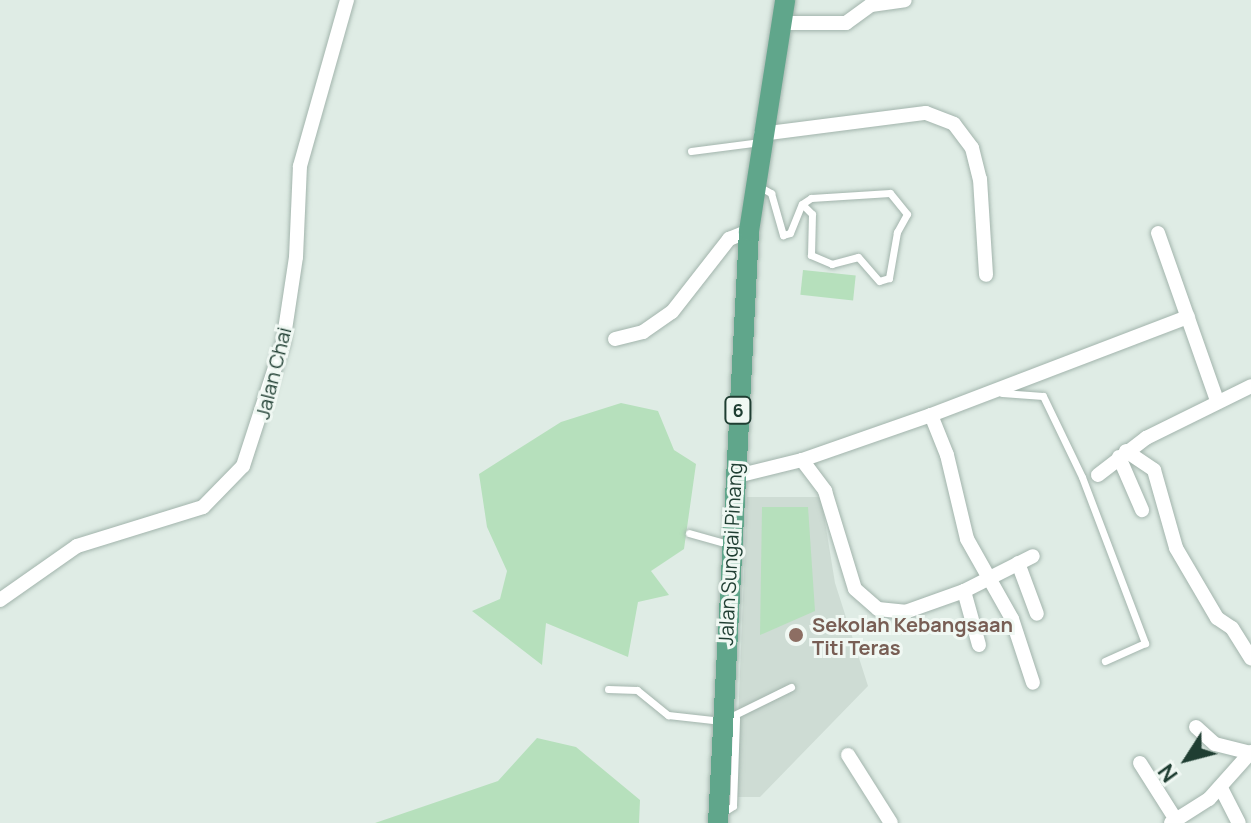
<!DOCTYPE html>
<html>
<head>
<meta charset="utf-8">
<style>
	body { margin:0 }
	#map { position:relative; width:1251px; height:823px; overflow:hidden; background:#dfece5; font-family:Manrope,sans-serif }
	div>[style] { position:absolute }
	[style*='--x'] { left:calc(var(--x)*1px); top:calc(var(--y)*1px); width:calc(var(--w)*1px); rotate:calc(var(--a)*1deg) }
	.built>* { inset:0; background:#cedcd4 }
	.green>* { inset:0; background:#b6e0bc; transform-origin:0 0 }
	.roads { filter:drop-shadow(0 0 2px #a2b4ac) drop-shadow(0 0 2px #a2b4ac) }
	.service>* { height:7px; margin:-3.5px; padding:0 3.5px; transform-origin:3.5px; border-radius:3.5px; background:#fff }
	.minor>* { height:14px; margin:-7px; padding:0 7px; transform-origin:7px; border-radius:7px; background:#fff }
	.primary>* { height:20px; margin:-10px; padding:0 10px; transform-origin:10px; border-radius:10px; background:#60a68b }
	.dots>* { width:22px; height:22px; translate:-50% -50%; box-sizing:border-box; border:4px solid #f0f8f3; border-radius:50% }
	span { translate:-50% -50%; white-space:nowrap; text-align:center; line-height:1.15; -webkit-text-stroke:6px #f0f8f3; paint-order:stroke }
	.shield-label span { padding:2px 6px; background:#f0f8f3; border:2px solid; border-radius:6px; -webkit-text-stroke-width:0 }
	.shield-label { font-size:18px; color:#1f3e32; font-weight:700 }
	.street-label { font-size:20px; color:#1f3e32 }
	.education-label { font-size:20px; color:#785e54; font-weight:700 }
	.left { translate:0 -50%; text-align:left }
	.north { position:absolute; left:1147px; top:719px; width:80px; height:80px; -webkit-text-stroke:6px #f0f8f3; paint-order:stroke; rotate:234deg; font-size:22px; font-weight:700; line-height:32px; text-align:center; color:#1f3e32 }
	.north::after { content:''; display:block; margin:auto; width:28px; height:36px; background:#1f3e32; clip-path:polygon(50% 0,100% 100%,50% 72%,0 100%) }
</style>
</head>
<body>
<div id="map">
	<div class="built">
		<i style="clip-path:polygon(747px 497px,821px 497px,835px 583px,868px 686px,760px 797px,735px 797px)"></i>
	</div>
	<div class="green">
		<i style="left:803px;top:270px;width:53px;height:25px;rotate:6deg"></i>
		<i style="clip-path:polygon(621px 403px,658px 411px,674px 450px,696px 464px,684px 549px,651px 571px,669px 595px,638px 602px,628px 657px,546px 623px,542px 665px,472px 611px,500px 599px,507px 571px,487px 527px,479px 474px,561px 422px)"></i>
		<i style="clip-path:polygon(762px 507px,808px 507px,815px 611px,760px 635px)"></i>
		<i style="clip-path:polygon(537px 738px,576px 747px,640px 800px,639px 823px,375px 823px,498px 781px)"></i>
	</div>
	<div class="roads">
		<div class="service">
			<i style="--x:691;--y:151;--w:70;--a:-7.4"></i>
			<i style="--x:760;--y:187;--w:13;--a:29"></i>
			<i style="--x:771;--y:193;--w:44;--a:74.1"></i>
			<i style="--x:783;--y:235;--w:7;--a:-16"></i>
			<i style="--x:790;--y:233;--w:31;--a:-68"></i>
			<i style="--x:802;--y:204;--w:11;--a:-34"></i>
			<i style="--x:811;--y:198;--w:79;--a:-3.6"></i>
			<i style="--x:890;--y:193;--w:27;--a:51"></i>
			<i style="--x:907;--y:214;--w:21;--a:119"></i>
			<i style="--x:897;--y:232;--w:47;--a:99.9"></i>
			<i style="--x:889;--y:278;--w:10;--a:163"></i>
			<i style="--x:879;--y:281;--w:32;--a:-131"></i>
			<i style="--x:858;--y:257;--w:27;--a:165"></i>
			<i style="--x:832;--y:264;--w:23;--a:-157"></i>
			<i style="--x:811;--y:255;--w:41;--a:-88.6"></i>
			<i style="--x:812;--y:214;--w:14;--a:-135"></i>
			<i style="--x:1002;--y:393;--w:41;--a:4.2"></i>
			<i style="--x:1043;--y:396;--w:90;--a:64.3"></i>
			<i style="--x:1082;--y:477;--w:178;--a:69.2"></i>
			<i style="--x:1145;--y:643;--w:44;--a:155.8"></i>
			<i style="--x:689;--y:533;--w:41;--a:15.8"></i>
			<i style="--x:608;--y:689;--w:29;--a:2"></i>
			<i style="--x:637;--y:690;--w:40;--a:39"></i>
			<i style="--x:668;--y:715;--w:54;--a:6.3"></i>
			<i style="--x:722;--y:721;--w:77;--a:-26.2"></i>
			<i style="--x:722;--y:813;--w:13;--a:-32"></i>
			<i style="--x:733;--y:806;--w:88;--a:-88"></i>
		</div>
		<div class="minor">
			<i style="--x:781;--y:23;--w:65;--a:0"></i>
			<i style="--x:846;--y:23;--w:31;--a:-36"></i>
			<i style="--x:871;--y:5;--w:34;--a:-8"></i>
			<i style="--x:761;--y:134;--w:166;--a:-7.3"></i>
			<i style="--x:926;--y:113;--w:30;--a:21"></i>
			<i style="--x:954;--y:124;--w:30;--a:53"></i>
			<i style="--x:972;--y:148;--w:32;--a:76"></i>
			<i style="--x:980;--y:179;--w:96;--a:86.4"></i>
			<i style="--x:1158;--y:233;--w:178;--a:70.6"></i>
			<i style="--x:615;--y:339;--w:29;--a:-14"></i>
			<i style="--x:643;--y:332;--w:35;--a:-35"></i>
			<i style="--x:672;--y:312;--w:93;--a:-52"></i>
			<i style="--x:729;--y:239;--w:22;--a:-22"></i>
			<i style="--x:931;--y:415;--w:43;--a:68.2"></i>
			<i style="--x:947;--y:455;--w:86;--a:76.6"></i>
			<i style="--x:967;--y:539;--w:92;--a:60.6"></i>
			<i style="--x:1012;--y:619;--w:67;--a:71.8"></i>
			<i style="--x:1126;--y:451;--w:34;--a:34"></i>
			<i style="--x:1154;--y:470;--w:81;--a:74.2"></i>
			<i style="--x:1176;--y:548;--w:81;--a:59.6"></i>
			<i style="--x:1217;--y:618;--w:18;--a:34"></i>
			<i style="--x:1232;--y:628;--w:36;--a:58"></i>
			<i style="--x:1119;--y:457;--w:58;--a:66.5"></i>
			<i style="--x:802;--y:460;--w:39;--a:53"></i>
			<i style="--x:825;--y:491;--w:102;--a:73"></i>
			<i style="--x:855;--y:589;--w:30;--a:41"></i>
			<i style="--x:878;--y:609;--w:27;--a:6"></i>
			<i style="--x:905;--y:612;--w:63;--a:-19.6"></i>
			<i style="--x:964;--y:591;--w:77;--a:-26.9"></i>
			<i style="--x:1098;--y:475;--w:61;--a:-37.6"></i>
			<i style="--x:1146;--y:438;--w:117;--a:-26.3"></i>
			<i style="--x:733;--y:477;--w:71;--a:-13.8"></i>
			<i style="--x:802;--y:460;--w:137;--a:-19.2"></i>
			<i style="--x:931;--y:415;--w:275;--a:-20.9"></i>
			<i style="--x:1018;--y:563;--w:54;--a:69.6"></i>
			<i style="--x:964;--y:591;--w:56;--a:74.5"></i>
			<i style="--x:0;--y:600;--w:94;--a:-35"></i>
			<i style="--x:77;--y:546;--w:132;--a:-17.2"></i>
			<i style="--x:203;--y:507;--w:57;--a:-45.7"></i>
			<i style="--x:243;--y:466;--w:129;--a:-72"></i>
			<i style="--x:283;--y:343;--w:87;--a:-81.4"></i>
			<i style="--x:296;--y:257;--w:91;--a:-87.5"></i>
			<i style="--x:300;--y:166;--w:173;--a:-74.2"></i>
			<i style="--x:1196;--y:727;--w:25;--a:42"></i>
			<i style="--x:1215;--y:744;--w:36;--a:14"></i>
			<i style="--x:848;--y:755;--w:80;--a:57.7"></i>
			<i style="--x:1140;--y:763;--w:67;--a:57.7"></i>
			<i style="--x:1221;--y:788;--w:39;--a:63"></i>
			<i style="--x:1171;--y:823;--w:45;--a:-32.3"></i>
			<i style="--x:1209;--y:799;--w:63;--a:-48.2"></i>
		</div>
		<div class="primary">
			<i style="--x:718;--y:823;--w:593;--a:-87"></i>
			<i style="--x:749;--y:231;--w:234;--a:-81.1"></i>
		</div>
	</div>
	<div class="dots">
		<i style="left:796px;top:635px;background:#8d6e63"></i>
	</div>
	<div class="shield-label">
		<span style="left:738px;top:410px">6</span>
	</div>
	<div class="street-label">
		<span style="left:273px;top:373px;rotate:-76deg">Jalan Chai</span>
		<span style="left:730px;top:554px;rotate:-87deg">Jalan Sungai Pinang</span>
	</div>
	<div class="education-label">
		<span class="left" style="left:812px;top:636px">Sekolah Kebangsaan<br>Titi Teras</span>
	</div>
	<div class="north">N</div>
</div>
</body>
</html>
